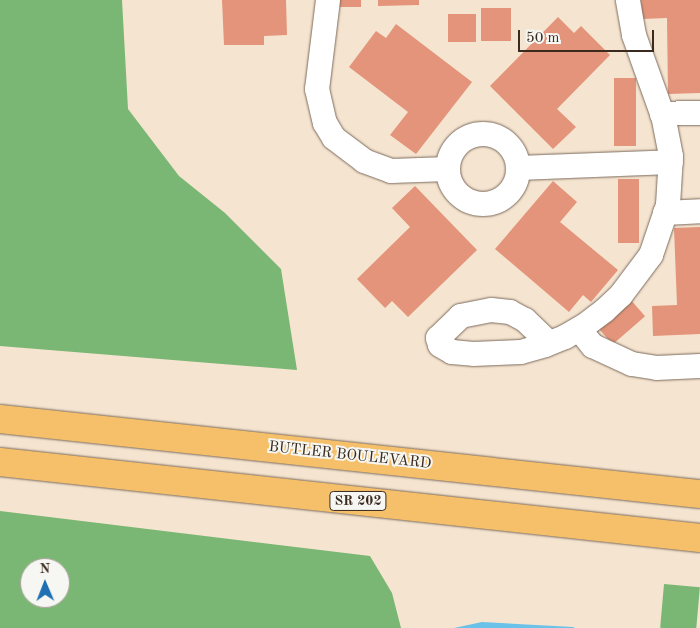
<!DOCTYPE html>
<html>
<head>
<meta charset="utf-8">
<style>
	body { margin:0 }
	#map { position:relative; width:700px; height:628px; overflow:hidden; background:#f5e4d0; font-family:"Old Standard TT",serif }
	div>[style] { position:absolute }
	[style*='--x'] { left:calc(var(--x)*1px); top:calc(var(--y)*1px); width:calc(var(--w)*1px); rotate:calc(var(--a)*1deg) }
	.forest>* { inset:0; background:#7ab674; transform-origin:0 0 }
	.water>* { inset:0; background:#6ac2e8 }
	.building>* { inset:0; background:#e3947a; transform-origin:0 0 }
	.roads { filter:drop-shadow(0 0 1px #7c6b5c) drop-shadow(0 0 1px #7c6b5c) }
	.minor>* { height:24px; margin:-12px; padding:0 12px; transform-origin:12px; border-radius:12px; background:#fff }
	.minor>.ring { margin:-12px; padding:0; box-sizing:content-box; background:none; border:24px solid #fff; border-radius:50% }
	.highway>* { height:28px; margin:-14px; padding:0 14px; transform-origin:14px; border-radius:14px; background:#f6c06b }
	span { translate:-50% -50%; white-space:nowrap; text-align:center; line-height:1.15; -webkit-text-stroke:4px #f6f6f2; paint-order:stroke }
	.shield-label span { padding:1px 4px; background:#f6f6f2; border:1px solid; border-radius:4px; -webkit-text-stroke-width:0 }
	.shield-label { font-size:14px; color:#3b2a1e; font-weight:700 }
	.street-label { font-size:15px; color:#3b2a1e }
	.north { position:absolute; left:20px; top:558px; width:50px; height:50px; box-sizing:border-box; background:#f6f6f2; border:1px solid #aba49d; border-radius:50%; rotate:359deg; font-size:14px; font-weight:700; line-height:20px; text-align:center; color:#3b2a1e }
	.north::after { content:''; display:block; margin:auto; width:18px; height:22px; background:#1f6fb2; clip-path:polygon(50% 0,100% 100%,50% 72%,0 100%) }
	.scale { position:absolute; left:518px; top:30px; width:136px; height:22px; box-sizing:border-box; border:2px solid #3b2a1e; border-top:0; padding-left:6px; font-size:15px; line-height:18px; white-space:nowrap; color:#3b2a1e; -webkit-text-stroke:4px #f6f6f2; paint-order:stroke }
</style>
</head>
<body>
<div id="map">
	<div class="forest">
		<i style="clip-path:polygon(0 0,122px 0,128px 109px,179px 176px,225px 213px,281px 269px,297px 370px,0 346px)"></i>
		<i style="clip-path:polygon(evenodd,0 511px,370px 556px,392px 593px,401px 628px,0 628px,0 511px,30px 568px,60px 568px,60px 598px,30px 598px,30px 568px)"></i>
		<i style="left:664px;top:584px;width:36px;height:44px;rotate:5deg"></i>
	</div>
	<div class="water">
		<i style="clip-path:polygon(482px 622px,573px 627px,575px 628px,454px 628px)"></i>
	</div>
	<div class="building">
		<i style="clip-path:polygon(222px 0,286px 0,287px 35px,264px 36px,264px 45px,224px 45px)"></i>
		<i style="left:340px;top:0;width:21px;height:7px"></i>
		<i style="clip-path:polygon(378px 0,419px 0,419px 5px,378px 6px)"></i>
		<i style="clip-path:polygon(641px 0,700px 0,700px 93px,668px 94px,667px 18px,642px 19px)"></i>
		<i style="left:511px;top:8px;width:33px;height:30px;rotate:90deg"></i>
		<i style="left:448px;top:14px;width:28px;height:28px"></i>
		<i style="clip-path:polygon(558px 17px,574px 33px,581px 26px,610px 55px,557px 109px,576px 127px,553px 149px,490px 86px)"></i>
		<i style="clip-path:polygon(396px 24px,472px 82px,416px 154px,390px 135px,408px 112px,349px 67px,376px 31px,386px 38px)"></i>
		<i style="left:614px;top:78px;width:22px;height:68px"></i>
		<i style="left:618px;top:179px;width:21px;height:64px"></i>
		<i style="clip-path:polygon(553px 181px,577px 202px,560px 222px,618px 270px,591px 302px,583px 295px,569px 312px,495px 249px)"></i>
		<i style="clip-path:polygon(415px 186px,477px 250px,408px 317px,392px 301px,385px 308px,357px 279px,410px 227px,392px 208px)"></i>
		<i style="clip-path:polygon(700px 227px,700px 334px,653px 336px,652px 306px,677px 305px,674px 228px)"></i>
		<i style="left:630px;top:299px;width:23px;height:43px;rotate:49deg"></i>
	</div>
	<div class="roads">
		<div class="minor">
			<i style="--x:328;--y:0;--w:90;--a:97"></i>
			<i style="--x:317;--y:89;--w:35;--a:77"></i>
			<i style="--x:325;--y:123;--w:17;--a:59"></i>
			<i style="--x:334;--y:138;--w:38;--a:37"></i>
			<i style="--x:364;--y:161;--w:29;--a:20"></i>
			<i style="--x:391;--y:171;--w:57;--a:-2"></i>
			<i style="--x:662;--y:114;--w:38;--a:-2"></i>
			<i class="ring" style="left:448px;top:134px;width:46px;height:46px"></i>
			<i style="--x:518;--y:168;--w:153;--a:-2.2"></i>
			<i style="--x:665;--y:213;--w:35;--a:-3"></i>
			<i style="--x:579;--y:329;--w:22;--a:51"></i>
			<i style="--x:593;--y:346;--w:43;--a:24.8"></i>
			<i style="--x:632;--y:364;--w:24;--a:9"></i>
			<i style="--x:656;--y:368;--w:44;--a:-2.6"></i>
			<i style="--x:549;--y:343;--w:33;--a:-136"></i>
			<i style="--x:525;--y:320;--w:17;--a:-152"></i>
			<i style="--x:510;--y:312;--w:19;--a:-174"></i>
			<i style="--x:491;--y:310;--w:31;--a:169"></i>
			<i style="--x:461;--y:316;--w:32;--a:136"></i>
			<i style="--x:438;--y:338;--w:7;--a:74"></i>
			<i style="--x:440;--y:345;--w:14;--a:30"></i>
			<i style="--x:452;--y:352;--w:21;--a:5"></i>
			<i style="--x:473;--y:354;--w:48;--a:-2.4"></i>
			<i style="--x:521;--y:352;--w:25;--a:-16"></i>
			<i style="--x:545;--y:345;--w:22;--a:-22"></i>
			<i style="--x:565;--y:337;--w:22;--a:-30"></i>
			<i style="--x:584;--y:326;--w:26;--a:-37"></i>
			<i style="--x:605;--y:310;--w:22;--a:-43"></i>
			<i style="--x:621;--y:295;--w:50;--a:-53.1"></i>
			<i style="--x:651;--y:255;--w:53;--a:-71.2"></i>
			<i style="--x:668;--y:205;--w:49;--a:-86.5"></i>
			<i style="--x:671;--y:156;--w:38;--a:-101"></i>
			<i style="--x:664;--y:119;--w:89;--a:-109.7"></i>
			<i style="--x:634;--y:35;--w:36;--a:-100"></i>
		</div>
		<div class="highway">
			<i style="--x:0;--y:419;--w:704;--a:6.12"></i>
			<i style="--x:0;--y:462;--w:704;--a:6.2"></i>
		</div>
	</div>
	<div class="shield-label">
		<span style="left:358px;top:501px">SR 202</span>
	</div>
	<div class="street-label">
		<span style="left:350px;top:456px;rotate:6deg">BUTLER BOULEVARD</span>
	</div>
	<div class="north">N</div>
	<div class="scale">50 m</div>
</div>
</body>
</html>
